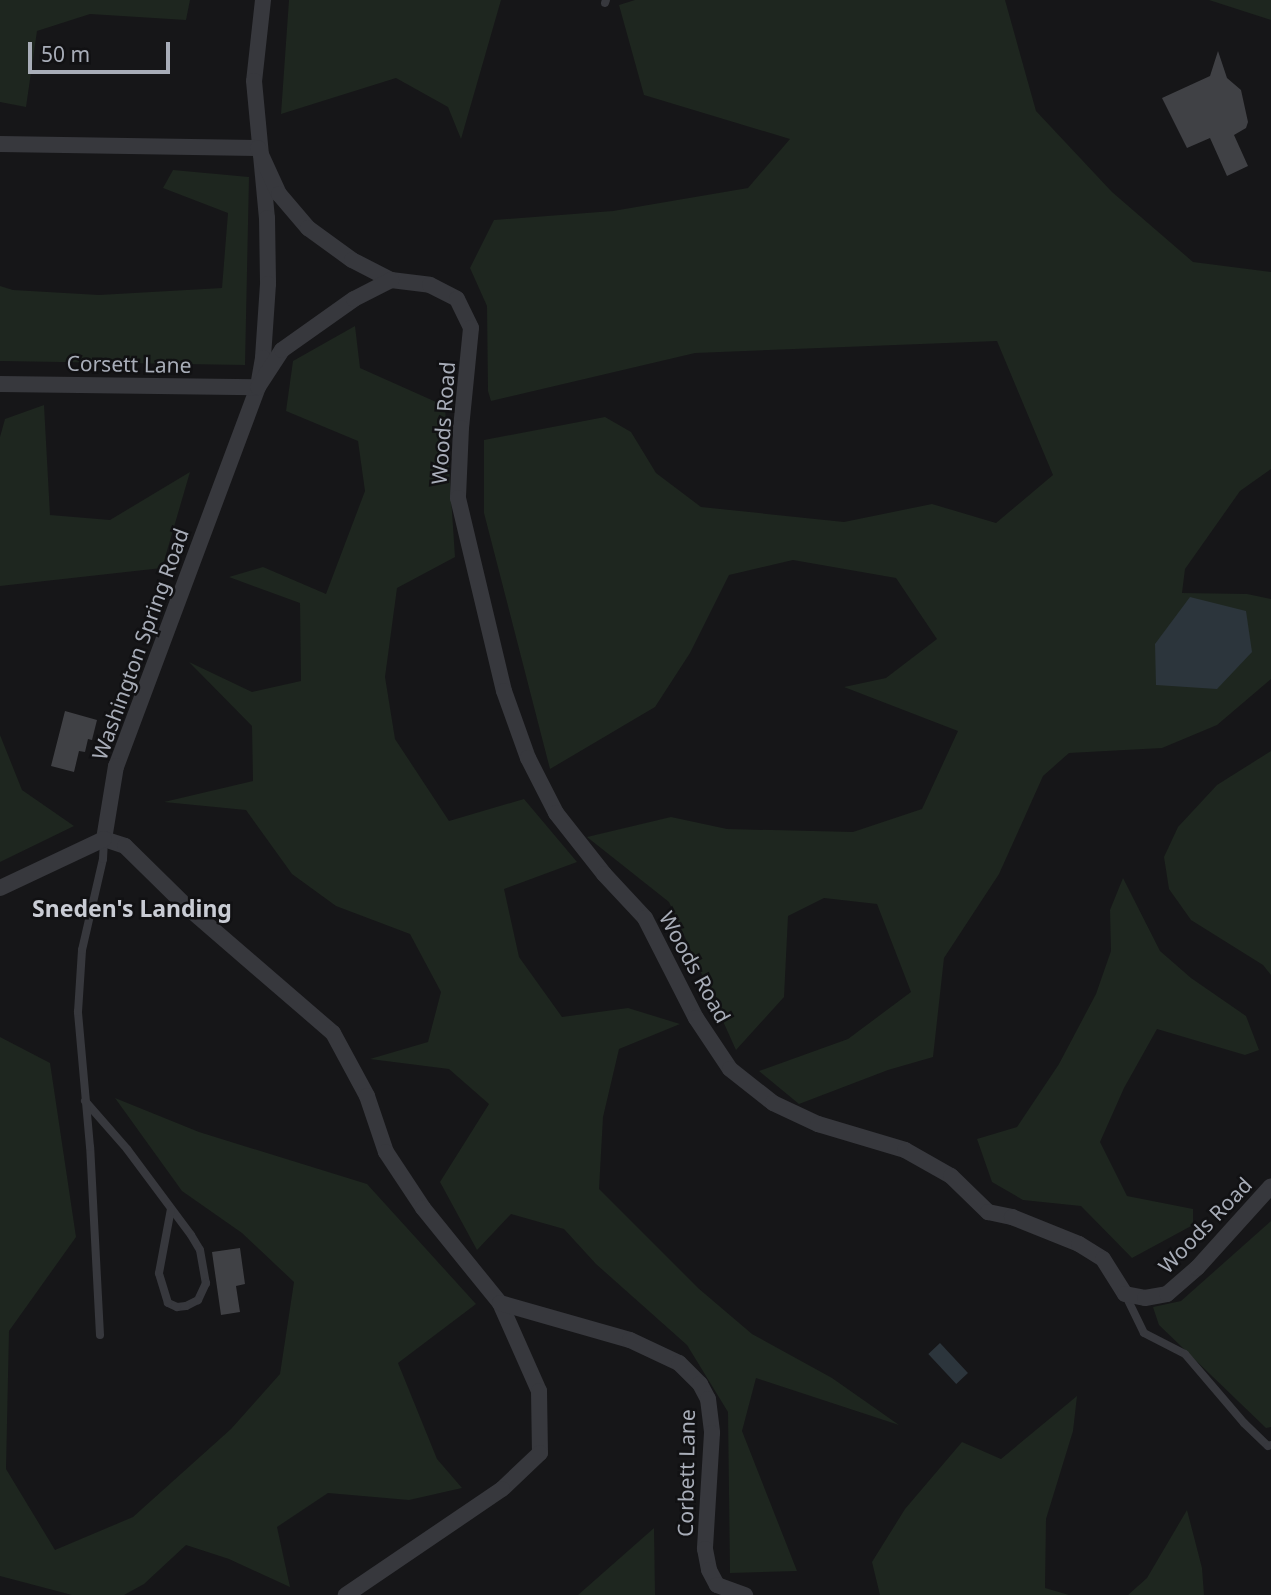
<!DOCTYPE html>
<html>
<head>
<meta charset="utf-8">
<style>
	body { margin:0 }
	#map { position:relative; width:1271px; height:1595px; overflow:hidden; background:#161618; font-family:"Noto Sans",sans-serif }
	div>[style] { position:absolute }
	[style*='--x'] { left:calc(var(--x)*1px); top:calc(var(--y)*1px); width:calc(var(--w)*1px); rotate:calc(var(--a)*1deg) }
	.green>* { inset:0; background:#1e261f }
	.water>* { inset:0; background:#2c353c; transform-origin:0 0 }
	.building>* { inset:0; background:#404145 }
	.lane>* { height:8px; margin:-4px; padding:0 4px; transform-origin:4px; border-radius:4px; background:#37383d }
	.street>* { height:16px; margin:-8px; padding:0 8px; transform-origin:8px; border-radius:8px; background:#37383d }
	span { translate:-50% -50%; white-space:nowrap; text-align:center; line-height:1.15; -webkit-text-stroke:5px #111113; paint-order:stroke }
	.street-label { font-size:21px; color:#a8adb8 }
	.neighbourhood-label { font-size:23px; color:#c9ccd4; font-weight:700 }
	.scale { position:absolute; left:28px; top:42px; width:142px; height:32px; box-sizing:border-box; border:4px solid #a8adb8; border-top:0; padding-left:9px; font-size:21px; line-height:24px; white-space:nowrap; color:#a8adb8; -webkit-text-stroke:5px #111113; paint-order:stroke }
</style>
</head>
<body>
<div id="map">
	<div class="green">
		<i style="clip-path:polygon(0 0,190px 0,186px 20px,90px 14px,37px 31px,26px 107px,0 102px)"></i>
		<i style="clip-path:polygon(289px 0,501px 0,461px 139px,448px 107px,396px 78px,281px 114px)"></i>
		<i style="clip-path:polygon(635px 0,1005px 0,1036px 111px,1112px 192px,1193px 262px,1271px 272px,1271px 469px,1240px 491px,1185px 569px,1182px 593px,1247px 594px,1271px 599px,1271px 679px,1217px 725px,1162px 748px,1069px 753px,1043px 776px,999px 874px,944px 958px,933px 1057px,888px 1070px,799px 1104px,759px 1071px,848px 1039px,911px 992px,877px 904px,824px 898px,788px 916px,784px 997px,736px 1050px,669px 902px,587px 837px,671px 817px,727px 829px,853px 832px,922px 809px,958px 731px,844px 687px,886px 678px,937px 639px,896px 578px,793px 560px,729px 575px,690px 653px,655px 707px,550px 769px,484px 513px,484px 440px,605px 417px,631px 432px,656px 473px,701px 507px,844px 522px,932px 504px,996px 523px,1053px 475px,997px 341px,695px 353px,491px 401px,488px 391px,487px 306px,470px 268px,494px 220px,613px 211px,748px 188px,790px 139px,644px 95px,619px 5px)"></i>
		<i style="clip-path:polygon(1209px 0,1271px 0,1271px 20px)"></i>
		<i style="clip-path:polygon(173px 170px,249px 177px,245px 365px,0 361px,0 286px,13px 290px,99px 295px,222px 288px,228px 213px,163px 188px)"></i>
		<i style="clip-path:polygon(355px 326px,360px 368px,445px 406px,455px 557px,397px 588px,385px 677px,395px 739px,449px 821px,524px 799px,577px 862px,504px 889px,519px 957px,562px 1017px,628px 1008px,680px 1024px,619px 1049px,603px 1117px,599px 1189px,698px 1288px,752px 1334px,832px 1378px,899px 1425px,756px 1378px,742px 1431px,797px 1571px,730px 1573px,728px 1412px,687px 1345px,596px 1264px,564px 1229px,511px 1214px,477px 1250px,440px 1182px,489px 1104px,449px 1069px,370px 1059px,428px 1042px,441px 992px,410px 934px,336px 906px,292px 874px,246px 810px,164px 802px,253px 781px,252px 726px,189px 662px,252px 692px,301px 681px,300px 603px,229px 577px,263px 567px,326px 594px,365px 491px,358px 441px,286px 411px,293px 361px)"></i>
		<i style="clip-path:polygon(44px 405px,50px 515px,110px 520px,190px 472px,162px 568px,0 586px,0 437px,5px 419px)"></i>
		<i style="clip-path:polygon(0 735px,22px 790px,74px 826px,0 862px)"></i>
		<i style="clip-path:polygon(1271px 751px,1271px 975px,1263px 965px,1191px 920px,1169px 889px,1164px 857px,1178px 827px,1217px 785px)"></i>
		<i style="clip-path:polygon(1123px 878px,1160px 951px,1191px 978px,1246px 1016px,1259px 1050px,1245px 1055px,1157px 1029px,1124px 1088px,1100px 1142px,1127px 1196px,1193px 1209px,1193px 1225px,1132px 1258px,1081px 1206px,1023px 1200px,992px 1182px,977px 1139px,1017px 1127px,1059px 1064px,1096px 994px,1111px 951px,1110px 910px)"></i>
		<i style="clip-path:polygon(0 1037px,50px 1063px,76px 1237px,9px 1331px,6px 1469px,55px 1550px,133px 1517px,231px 1429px,280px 1374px,294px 1282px,242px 1233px,182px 1191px,115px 1098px,199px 1132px,367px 1184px,476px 1304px,398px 1363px,437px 1459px,462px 1488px,409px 1500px,328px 1493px,277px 1527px,290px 1587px,229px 1559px,186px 1545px,144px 1584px,124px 1595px,72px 1595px,0 1576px)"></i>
		<i style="clip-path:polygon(1271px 1221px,1271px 1427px,1266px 1428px,1159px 1325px,1153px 1307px,1181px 1301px)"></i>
		<i style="clip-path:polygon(1077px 1396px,1073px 1431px,1046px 1519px,1045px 1588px,1069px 1595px,880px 1595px,872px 1562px,905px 1509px,962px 1442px,1001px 1459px)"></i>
		<i style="clip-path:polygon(1187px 1510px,1202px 1568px,1204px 1595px,1128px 1595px,1147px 1578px)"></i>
		<i style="clip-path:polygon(654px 1528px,655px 1595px,578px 1595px)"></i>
	</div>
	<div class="water">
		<i style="clip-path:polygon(1190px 597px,1246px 611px,1252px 652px,1217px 689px,1156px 685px,1155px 644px)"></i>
		<i style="left:940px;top:1343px;width:41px;height:16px;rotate:47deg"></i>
	</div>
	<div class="building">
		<i style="clip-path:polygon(1218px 51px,1227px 78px,1241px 90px,1248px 122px,1246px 128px,1234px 135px,1248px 166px,1227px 176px,1210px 138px,1187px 148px,1162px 98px,1210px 76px)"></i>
		<i style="clip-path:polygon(65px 711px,97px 720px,92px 740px,88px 739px,85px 752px,79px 751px,74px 772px,51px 766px)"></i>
		<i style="clip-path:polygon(240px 1248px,245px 1284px,236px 1286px,240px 1312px,221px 1315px,212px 1252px)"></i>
	</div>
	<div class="lane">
		<i style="--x:605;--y:3;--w:3;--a:-72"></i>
		<i style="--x:85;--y:1101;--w:64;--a:48.8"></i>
		<i style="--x:127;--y:1149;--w:107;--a:53.3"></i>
		<i style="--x:191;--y:1235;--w:17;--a:59"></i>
		<i style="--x:200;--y:1250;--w:34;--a:80"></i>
		<i style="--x:206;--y:1283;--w:19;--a:115"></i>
		<i style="--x:198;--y:1300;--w:13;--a:153"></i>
		<i style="--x:186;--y:1306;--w:9;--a:174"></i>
		<i style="--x:177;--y:1307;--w:10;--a:-156"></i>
		<i style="--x:168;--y:1303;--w:31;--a:-107"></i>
		<i style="--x:159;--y:1273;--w:65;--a:-79.4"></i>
		<i style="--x:1125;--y:1294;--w:43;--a:64"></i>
		<i style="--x:1144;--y:1333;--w:46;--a:27.1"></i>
		<i style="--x:1185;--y:1354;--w:91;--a:49.5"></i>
		<i style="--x:1244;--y:1423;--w:33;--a:44"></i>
		<i style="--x:1268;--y:1446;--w:3;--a:-18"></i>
		<i style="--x:100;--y:1335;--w:188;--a:-93"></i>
		<i style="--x:90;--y:1147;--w:136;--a:-95.1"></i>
		<i style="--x:78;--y:1012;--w:62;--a:-86.3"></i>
		<i style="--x:82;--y:950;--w:93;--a:-77"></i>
		<i style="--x:103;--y:859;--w:20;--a:-87"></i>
	</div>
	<div class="street">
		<i style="--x:263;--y:0;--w:81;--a:96.3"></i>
		<i style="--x:254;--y:81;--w:138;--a:84.6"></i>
		<i style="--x:267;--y:218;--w:66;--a:89.1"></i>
		<i style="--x:268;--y:284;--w:74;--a:93.9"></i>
		<i style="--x:263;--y:358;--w:29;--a:100"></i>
		<i style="--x:258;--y:387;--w:405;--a:110.5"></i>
		<i style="--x:116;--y:766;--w:74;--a:99.3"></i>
		<i style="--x:104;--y:839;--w:22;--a:18"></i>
		<i style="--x:125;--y:846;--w:87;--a:44.5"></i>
		<i style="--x:187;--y:907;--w:193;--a:40.8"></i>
		<i style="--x:333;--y:1033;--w:72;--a:61.6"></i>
		<i style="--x:367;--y:1096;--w:59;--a:71.3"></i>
		<i style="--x:386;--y:1152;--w:67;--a:56.5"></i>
		<i style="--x:423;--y:1208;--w:122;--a:51"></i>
		<i style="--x:500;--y:1303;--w:96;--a:66.1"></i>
		<i style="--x:539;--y:1391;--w:62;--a:89.1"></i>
		<i style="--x:540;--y:1453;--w:52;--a:136.5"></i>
		<i style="--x:502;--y:1489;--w:189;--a:145.8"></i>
		<i style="--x:0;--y:144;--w:258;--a:0.9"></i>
		<i style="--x:258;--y:148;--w:51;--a:65.5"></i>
		<i style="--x:279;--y:194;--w:45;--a:49.5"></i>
		<i style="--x:308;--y:228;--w:54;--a:36"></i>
		<i style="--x:352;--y:260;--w:44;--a:27.1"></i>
		<i style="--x:391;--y:280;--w:39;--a:7"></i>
		<i style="--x:430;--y:285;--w:30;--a:27"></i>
		<i style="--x:457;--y:299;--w:32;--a:64"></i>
		<i style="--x:471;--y:328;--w:100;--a:95.7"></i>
		<i style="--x:461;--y:428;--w:70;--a:92.5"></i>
		<i style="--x:458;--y:498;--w:198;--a:76.6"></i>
		<i style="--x:504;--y:691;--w:71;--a:70.3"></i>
		<i style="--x:528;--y:758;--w:62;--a:63"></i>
		<i style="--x:556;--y:813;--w:78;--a:51.8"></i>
		<i style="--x:604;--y:874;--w:60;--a:47"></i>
		<i style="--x:645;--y:918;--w:112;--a:63"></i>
		<i style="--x:696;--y:1018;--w:61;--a:56.3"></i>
		<i style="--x:730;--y:1069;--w:55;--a:38.3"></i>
		<i style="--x:773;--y:1103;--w:50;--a:25"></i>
		<i style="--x:818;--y:1124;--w:91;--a:16.6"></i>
		<i style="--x:905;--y:1150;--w:53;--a:29.5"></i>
		<i style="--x:951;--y:1176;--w:52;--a:44.2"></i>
		<i style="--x:988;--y:1212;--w:25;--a:12"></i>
		<i style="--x:1012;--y:1217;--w:72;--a:21.9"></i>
		<i style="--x:1079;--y:1244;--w:28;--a:32"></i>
		<i style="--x:1103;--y:1259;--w:41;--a:57.8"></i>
		<i style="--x:1125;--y:1294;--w:20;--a:11"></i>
		<i style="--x:1145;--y:1298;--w:22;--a:-10"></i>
		<i style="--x:1167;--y:1294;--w:40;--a:-41"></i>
		<i style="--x:1197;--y:1268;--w:110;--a:-47.9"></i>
		<i style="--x:0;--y:384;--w:258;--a:0.7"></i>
		<i style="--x:258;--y:387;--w:44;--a:-57"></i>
		<i style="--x:282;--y:350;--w:88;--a:-35.3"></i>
		<i style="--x:354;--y:299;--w:42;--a:-27.2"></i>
		<i style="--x:0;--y:888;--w:115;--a:-25.2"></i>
		<i style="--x:500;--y:1303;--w:135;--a:15.9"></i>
		<i style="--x:630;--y:1340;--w:54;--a:25.1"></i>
		<i style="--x:679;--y:1363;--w:30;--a:45"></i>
		<i style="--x:700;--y:1384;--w:17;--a:62"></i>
		<i style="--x:708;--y:1399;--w:34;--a:83"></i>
		<i style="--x:712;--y:1433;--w:116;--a:93.5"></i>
		<i style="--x:705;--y:1549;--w:21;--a:79"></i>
		<i style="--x:709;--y:1570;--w:17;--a:62"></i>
		<i style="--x:717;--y:1585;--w:30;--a:20"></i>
	</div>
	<div class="street-label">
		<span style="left:129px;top:364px;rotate:1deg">Corsett Lane</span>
		<span style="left:443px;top:423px;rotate:-86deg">Woods Road</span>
		<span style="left:140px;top:644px;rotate:-70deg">Washington Spring Road</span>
		<span style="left:695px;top:967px;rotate:61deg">Woods Road</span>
		<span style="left:1205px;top:1225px;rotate:-46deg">Woods Road</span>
		<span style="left:686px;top:1473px;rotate:-89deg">Corbett Lane</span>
	</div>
	<div class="neighbourhood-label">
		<span style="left:132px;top:908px">Sneden's Landing</span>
	</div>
	<div class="scale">50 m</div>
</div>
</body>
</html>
